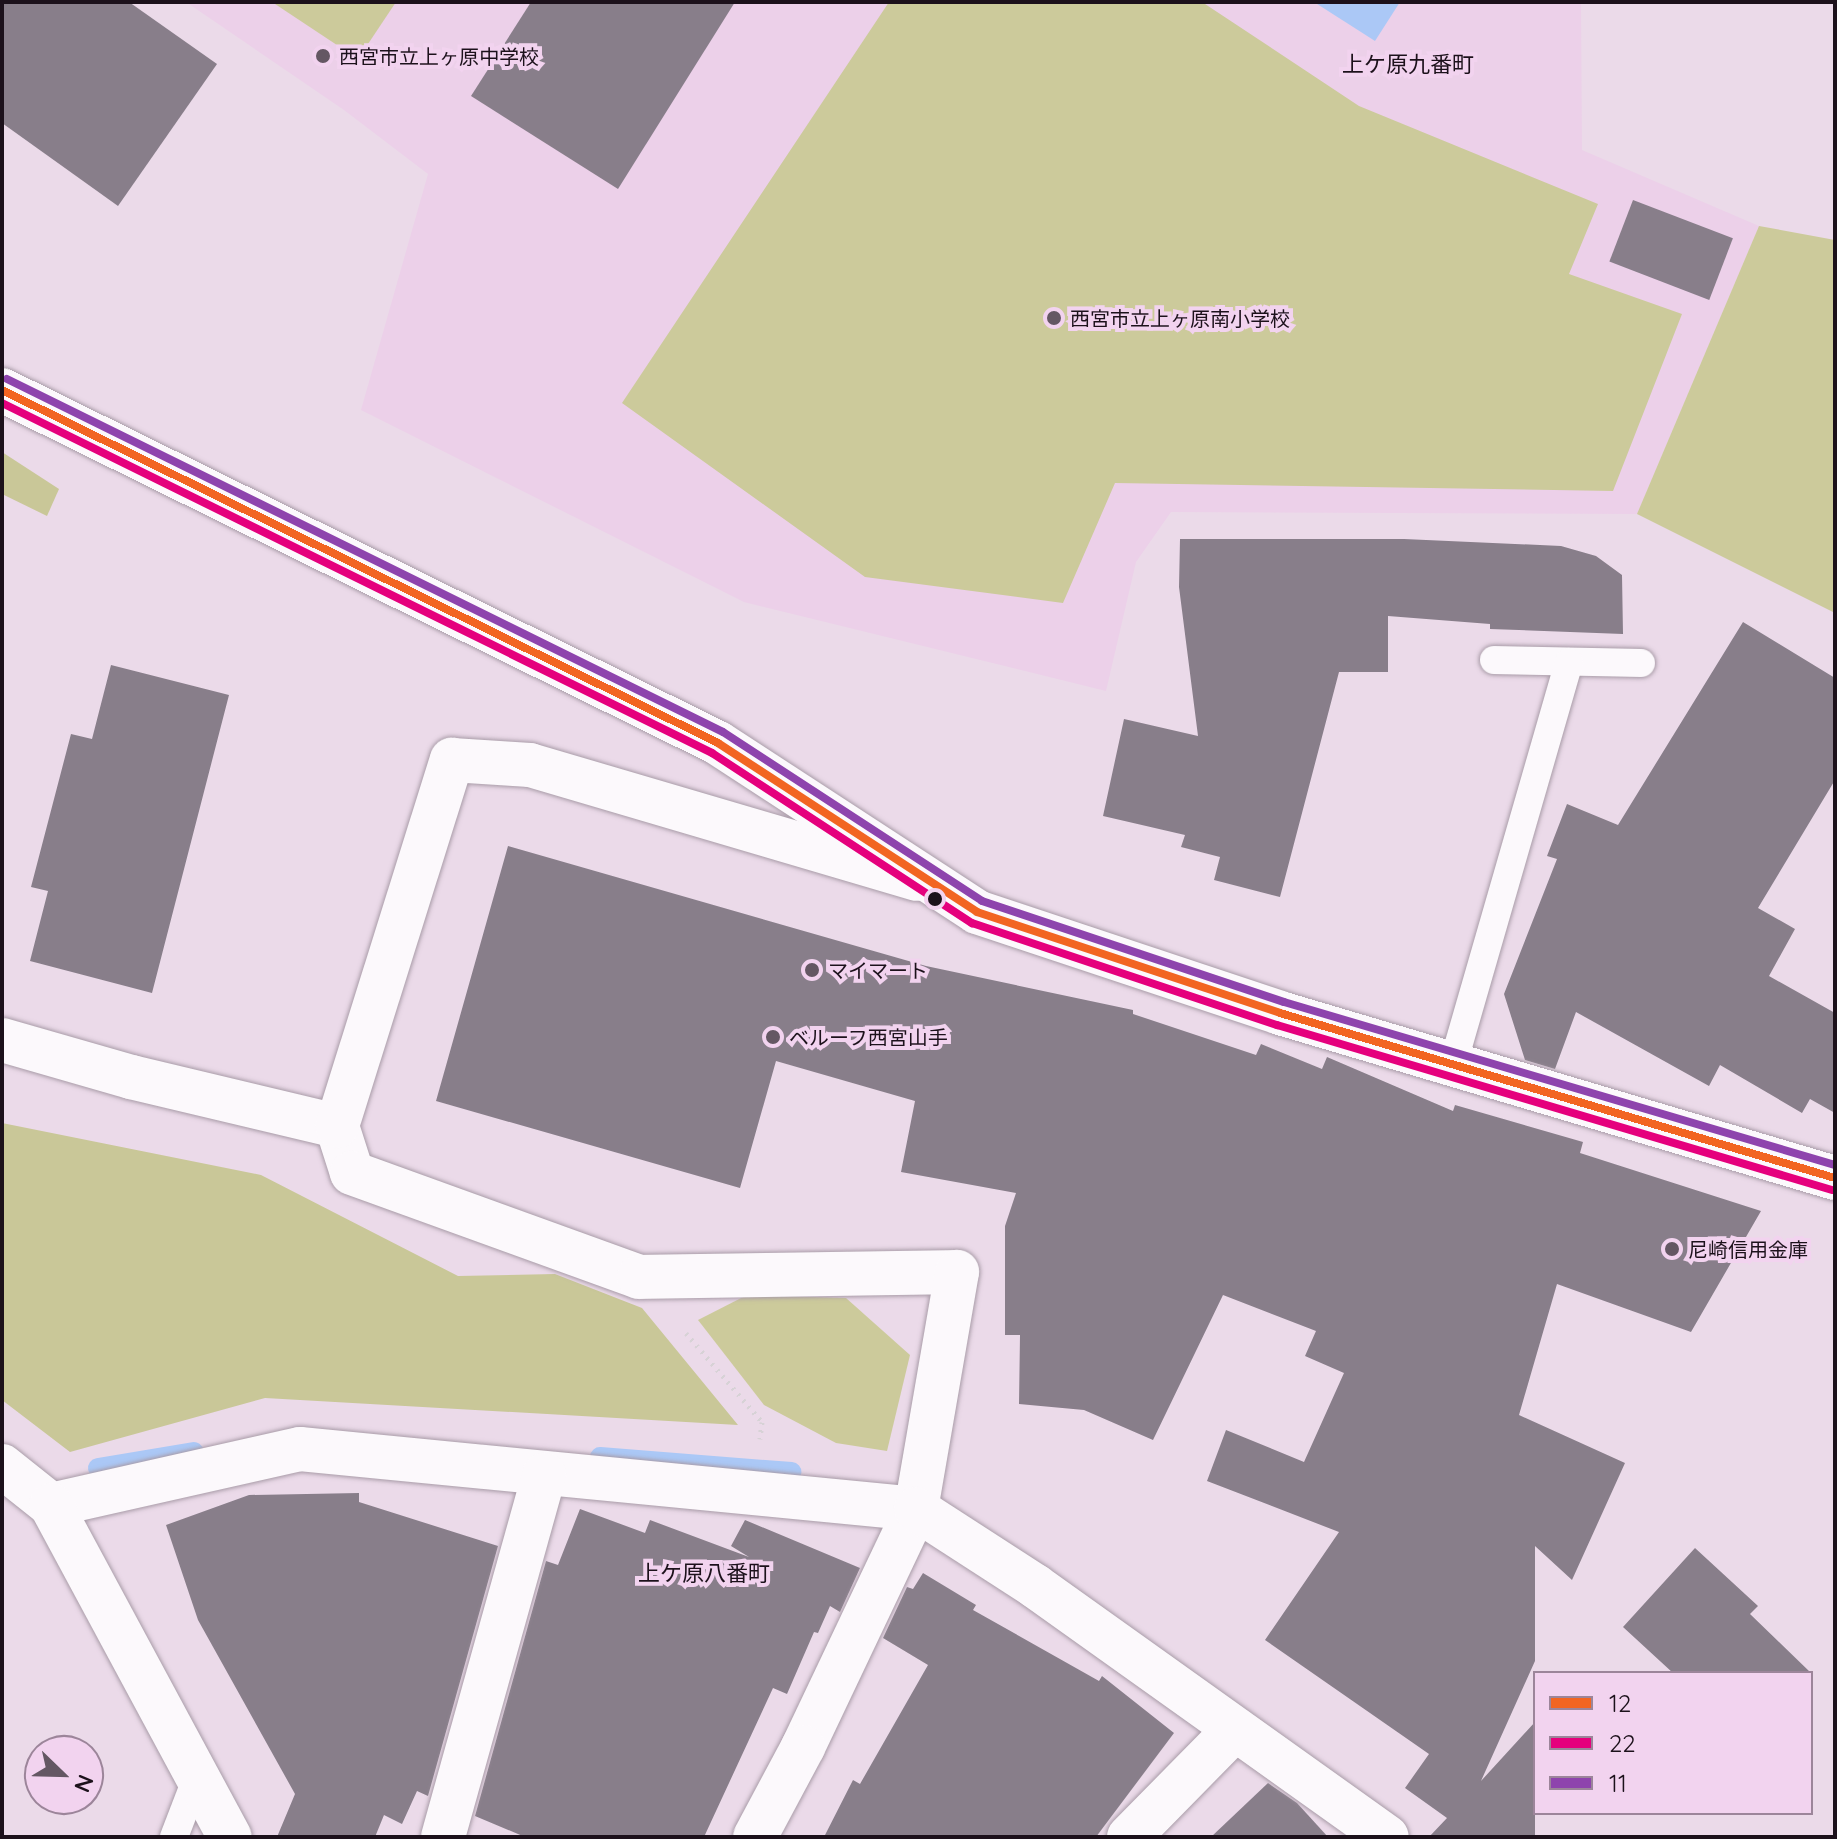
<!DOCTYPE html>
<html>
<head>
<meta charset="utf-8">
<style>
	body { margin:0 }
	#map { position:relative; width:1837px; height:1839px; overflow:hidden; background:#ebdae9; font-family:Quicksand,"Noto Sans JP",sans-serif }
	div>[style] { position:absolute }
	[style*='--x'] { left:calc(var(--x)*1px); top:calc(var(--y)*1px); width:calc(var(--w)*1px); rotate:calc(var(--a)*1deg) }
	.built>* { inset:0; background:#ecd0e9 }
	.green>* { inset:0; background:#ccca9b }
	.forest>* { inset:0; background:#c9c798 }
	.water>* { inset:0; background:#abc8f6 }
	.stream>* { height:20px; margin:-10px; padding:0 10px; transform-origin:10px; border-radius:10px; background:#abc8f6 }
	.building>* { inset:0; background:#887e8a; transform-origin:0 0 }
	.path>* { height:5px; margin-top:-2.5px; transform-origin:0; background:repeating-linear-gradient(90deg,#d7d2d6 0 2px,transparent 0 8px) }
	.roads { filter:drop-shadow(0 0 2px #a99ca8) drop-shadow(0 0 2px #a99ca8) }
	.lane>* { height:28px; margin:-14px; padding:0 14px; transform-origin:14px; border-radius:14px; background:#fcf9fc }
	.street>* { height:44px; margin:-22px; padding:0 22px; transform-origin:22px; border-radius:22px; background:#fcf9fc }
	.secondary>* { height:44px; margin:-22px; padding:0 22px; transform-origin:22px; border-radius:22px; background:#fcf9fc }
	.bus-1>* { height:8px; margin:-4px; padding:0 4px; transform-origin:4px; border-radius:4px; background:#f26522 }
	.bus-2>* { height:8px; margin:-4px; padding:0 4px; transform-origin:4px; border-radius:4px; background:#e5007d }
	.bus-3>* { height:8px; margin:-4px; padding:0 4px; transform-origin:4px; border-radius:4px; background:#8e44ad }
	.dots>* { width:22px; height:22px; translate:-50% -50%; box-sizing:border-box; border:4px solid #f2d3ef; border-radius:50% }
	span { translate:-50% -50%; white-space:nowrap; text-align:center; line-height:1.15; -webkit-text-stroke:8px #f2d3ef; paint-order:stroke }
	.poi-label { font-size:20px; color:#1c111b }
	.left { translate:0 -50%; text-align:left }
	.neighbourhood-label { font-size:22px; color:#1c111b }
	.frame { position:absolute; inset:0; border:4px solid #1c111b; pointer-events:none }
	.legend { position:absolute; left:1533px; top:1671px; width:280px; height:144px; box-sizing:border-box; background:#f2d3ef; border:2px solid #9c859a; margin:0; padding:10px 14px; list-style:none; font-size:24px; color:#1c111b }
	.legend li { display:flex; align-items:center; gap:16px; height:40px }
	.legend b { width:40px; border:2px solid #9c859a }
	.north { position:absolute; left:24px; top:1735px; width:80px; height:80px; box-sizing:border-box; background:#f2d3ef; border:2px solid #9c859a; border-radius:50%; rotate:113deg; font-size:22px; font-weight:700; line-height:32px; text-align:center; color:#1c111b }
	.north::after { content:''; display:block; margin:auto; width:28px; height:36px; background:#645763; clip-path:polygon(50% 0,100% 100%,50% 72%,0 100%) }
</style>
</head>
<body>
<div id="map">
	<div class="built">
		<i style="clip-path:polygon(186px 2px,1581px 2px,1582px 150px,1759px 226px,1637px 514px,1171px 512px,1136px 562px,1106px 691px,744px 602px,361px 410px,428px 174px,344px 110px)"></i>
	</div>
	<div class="green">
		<i style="clip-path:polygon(272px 2px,396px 2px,358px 59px)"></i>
		<i style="clip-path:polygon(889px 2px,1202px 2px,1359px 106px,1598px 204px,1569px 274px,1682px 314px,1613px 491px,1115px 483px,1063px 603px,865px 577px,622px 403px)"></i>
		<i style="clip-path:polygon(1759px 226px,1835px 240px,1835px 613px,1637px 514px)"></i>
		<i style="clip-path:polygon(747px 1295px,846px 1298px,910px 1355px,887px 1451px,836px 1443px,764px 1405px,698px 1320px)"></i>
	</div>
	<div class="forest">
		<i style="clip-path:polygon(2px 452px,59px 489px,47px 516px,2px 494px)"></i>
		<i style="clip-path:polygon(2px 1123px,261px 1175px,458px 1276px,555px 1274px,642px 1308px,738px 1425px,265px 1398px,70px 1452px,2px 1400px)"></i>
	</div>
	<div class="water">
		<i style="clip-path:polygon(1314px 2px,1400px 2px,1375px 41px)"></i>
	</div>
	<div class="stream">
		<i style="--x:600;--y:1457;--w:192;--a:4.5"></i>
		<i style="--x:98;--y:1468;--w:97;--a:-9.5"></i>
	</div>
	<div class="building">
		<i style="clip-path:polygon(2px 2px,129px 2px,217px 64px,118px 206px,2px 123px)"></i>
		<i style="clip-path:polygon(531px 2px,735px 2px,618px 189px,471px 96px)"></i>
		<i style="left:1633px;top:200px;width:107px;height:66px;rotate:21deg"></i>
		<i style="clip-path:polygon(1180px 539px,1404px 539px,1561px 546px,1596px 556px,1622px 575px,1623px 634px,1490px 629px,1490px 624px,1388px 616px,1388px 672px,1339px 672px,1280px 897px,1214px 880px,1220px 857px,1181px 847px,1185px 835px,1103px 816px,1124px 719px,1198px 736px,1179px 587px)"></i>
		<i style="clip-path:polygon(1743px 622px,1835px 678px,1835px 780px,1758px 908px,1795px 929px,1769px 976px,1835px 1013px,1835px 1113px,1810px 1099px,1802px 1113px,1720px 1065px,1709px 1086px,1576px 1012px,1555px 1069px,1525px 1060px,1504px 994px,1557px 859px,1547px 856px,1567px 804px,1618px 825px)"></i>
		<i style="clip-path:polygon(111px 665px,229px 695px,152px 993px,30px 961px,48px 891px,31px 887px,71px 734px,92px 739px)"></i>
		<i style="clip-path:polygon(508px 846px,926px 966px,1133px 1010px,1133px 1014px,1256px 1055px,1261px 1044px,1322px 1069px,1327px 1057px,1453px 1111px,1455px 1105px,1583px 1142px,1580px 1153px,1761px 1211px,1691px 1332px,1557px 1284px,1519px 1415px,1625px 1463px,1572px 1580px,1535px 1546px,1535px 1661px,1481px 1781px,1535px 1722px,1535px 1837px,1429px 1837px,1447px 1818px,1405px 1788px,1429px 1754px,1265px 1640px,1339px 1532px,1207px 1481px,1226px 1430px,1304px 1462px,1344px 1373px,1305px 1356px,1316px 1331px,1223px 1295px,1153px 1440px,1084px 1410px,1019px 1404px,1020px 1335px,1005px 1335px,1005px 1226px,1016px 1193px,901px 1172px,915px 1101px,776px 1061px,740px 1188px,436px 1101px)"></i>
		<i style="clip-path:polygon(359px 1493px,359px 1502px,498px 1546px,428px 1796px,417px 1791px,402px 1824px,384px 1815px,375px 1837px,277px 1837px,295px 1794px,198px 1620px,166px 1525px,249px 1495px)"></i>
		<i style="clip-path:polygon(580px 1509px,645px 1533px,650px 1520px,749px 1557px,731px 1546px,745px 1520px,860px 1568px,840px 1612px,830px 1606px,818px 1633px,814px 1632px,787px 1694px,773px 1688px,704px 1837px,525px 1837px,475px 1816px,546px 1561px,558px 1565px)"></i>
		<i style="clip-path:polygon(1695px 1548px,1758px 1606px,1750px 1614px,1811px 1673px,1673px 1673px,1623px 1627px)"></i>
		<i style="clip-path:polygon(923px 1573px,976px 1605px,973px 1610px,1099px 1681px,1102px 1676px,1174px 1733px,1096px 1837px,824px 1837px,853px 1780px,860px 1784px,928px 1665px,883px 1638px,907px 1587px,913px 1589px)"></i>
		<i style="clip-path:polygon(1268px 1783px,1297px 1803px,1328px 1837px,1211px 1837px)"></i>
	</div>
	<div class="path">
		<i style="--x:686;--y:1333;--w:117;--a:49.5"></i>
		<i style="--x:762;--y:1422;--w:17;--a:97"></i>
	</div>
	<div class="roads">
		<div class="lane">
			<i style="--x:1494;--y:660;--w:147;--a:1.2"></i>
			<i style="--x:1453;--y:1064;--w:418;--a:-73.9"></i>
			<i style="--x:174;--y:1837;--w:64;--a:-69"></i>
		</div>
		<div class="street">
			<i style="--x:2;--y:1040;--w:134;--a:16"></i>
			<i style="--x:131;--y:1077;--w:212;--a:13.4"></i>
			<i style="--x:337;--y:1126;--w:49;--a:72.3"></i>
			<i style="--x:352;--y:1173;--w:305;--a:19.9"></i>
			<i style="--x:639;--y:1277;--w:318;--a:-0.9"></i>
			<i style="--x:957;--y:1272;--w:241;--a:99.8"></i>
			<i style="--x:916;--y:1509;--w:263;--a:115.4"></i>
			<i style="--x:803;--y:1747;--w:102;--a:118.1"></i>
			<i style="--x:337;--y:1126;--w:384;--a:-72.6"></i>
			<i style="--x:452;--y:760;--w:78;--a:3.7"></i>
			<i style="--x:530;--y:765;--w:403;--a:16.4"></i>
			<i style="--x:2;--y:1466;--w:63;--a:38.5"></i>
			<i style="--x:51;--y:1505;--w:255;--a:-12.7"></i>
			<i style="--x:300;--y:1449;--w:619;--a:5.56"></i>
			<i style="--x:916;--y:1509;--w:142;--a:32.9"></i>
			<i style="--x:1035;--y:1586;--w:432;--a:35.5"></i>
			<i style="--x:51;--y:1505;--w:377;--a:61.7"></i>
			<i style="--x:443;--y:1837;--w:376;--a:-74.4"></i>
			<i style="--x:1129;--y:1837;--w:151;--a:-45.5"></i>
		</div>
		<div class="secondary">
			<i style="--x:2;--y:390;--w:798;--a:26.24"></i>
			<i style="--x:718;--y:743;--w:309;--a:33.1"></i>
			<i style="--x:977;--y:912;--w:319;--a:18.4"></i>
			<i style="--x:1280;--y:1013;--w:579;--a:16.56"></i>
		</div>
	</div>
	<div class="bus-1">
		<i style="--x:2;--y:390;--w:798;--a:26.24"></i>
		<i style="--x:718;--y:743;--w:309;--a:33.1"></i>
		<i style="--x:977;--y:912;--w:319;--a:18.4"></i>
		<i style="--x:1280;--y:1013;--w:579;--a:16.56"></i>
	</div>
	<div class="bus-2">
		<i style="--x:2;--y:403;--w:792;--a:26.24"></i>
		<i style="--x:712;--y:753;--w:311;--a:33.2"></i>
		<i style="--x:972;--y:923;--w:322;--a:18.5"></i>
		<i style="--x:1277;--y:1025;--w:579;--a:16.56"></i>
	</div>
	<div class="bus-3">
		<i style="--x:7;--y:379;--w:798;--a:26.24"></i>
		<i style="--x:723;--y:732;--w:309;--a:33.1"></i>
		<i style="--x:982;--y:901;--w:318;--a:18.5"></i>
		<i style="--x:1284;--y:1002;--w:575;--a:16.48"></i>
	</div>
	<div class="dots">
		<i style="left:323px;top:56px;background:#645763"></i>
		<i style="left:1054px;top:318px;background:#645763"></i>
		<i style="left:935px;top:899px;background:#1c111b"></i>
		<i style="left:812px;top:970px;background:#645763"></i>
		<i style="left:773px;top:1037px;background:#645763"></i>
		<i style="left:1672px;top:1249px;background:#645763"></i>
	</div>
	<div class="poi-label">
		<span class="left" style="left:339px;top:56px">西宮市立上ヶ原中学校</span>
		<span class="left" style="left:1070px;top:318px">西宮市立上ヶ原南小学校</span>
		<span class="left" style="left:828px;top:970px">マイマート</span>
		<span class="left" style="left:789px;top:1037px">ベルーフ西宮山手</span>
		<span class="left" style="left:1688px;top:1249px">尼崎信用金庫</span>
	</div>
	<div class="neighbourhood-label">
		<span style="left:1408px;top:65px">上ケ原九番町</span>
		<span style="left:704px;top:1574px">上ケ原八番町</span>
	</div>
	<div class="frame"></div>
	<ul class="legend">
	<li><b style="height:10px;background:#f26522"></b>12</li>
	<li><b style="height:10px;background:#e5007d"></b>22</li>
	<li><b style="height:10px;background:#8e44ad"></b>11</li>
	</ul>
	<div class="north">N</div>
</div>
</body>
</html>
